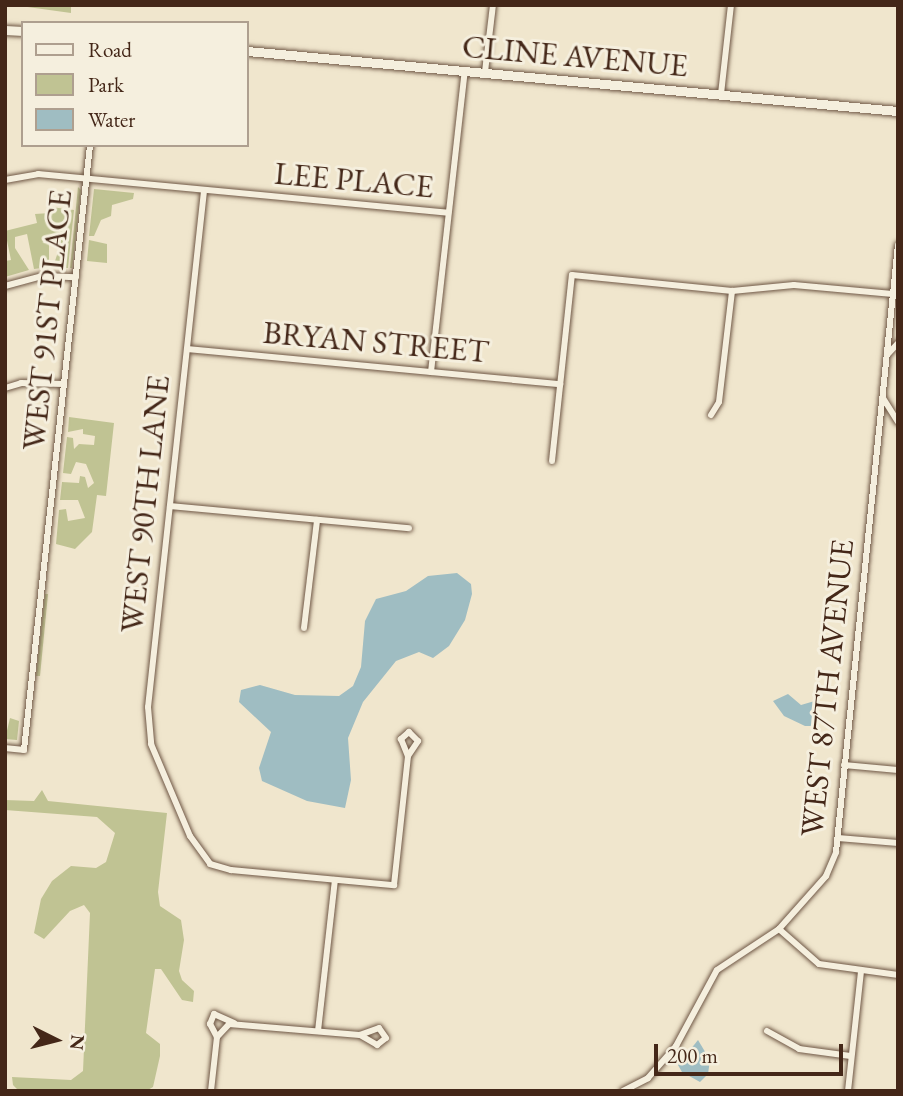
<!DOCTYPE html>
<html>
<head>
<meta charset="utf-8">
<style>
	body { margin:0 }
	#map { position:relative; width:903px; height:1096px; overflow:hidden; background:#f0e6cd; font-family:"EB Garamond",serif }
	div>[style] { position:absolute }
	[style*='--x'] { left:calc(var(--x)*1px); top:calc(var(--y)*1px); width:calc(var(--w)*1px); rotate:calc(var(--a)*1deg) }
	.green>* { inset:0; background:#c0c393 }
	.water>* { inset:0; background:#9fbdc2 }
	.roads { filter:drop-shadow(0 0 2px #6f5745) drop-shadow(0 0 2px #6f5745) }
	.street>* { height:6px; margin:-3px; padding:0 3px; transform-origin:3px; border-radius:3px; background:#f5efde }
	.secondary>* { height:9px; margin:-4.5px; padding:0 4.5px; transform-origin:4.5px; border-radius:4.5px; background:#f5efde }
	span { translate:-50% -50%; white-space:nowrap; text-align:center; line-height:1.15; -webkit-text-stroke:6px #f5efde; paint-order:stroke }
	.street-label { font-size:32px; color:#442718 }
	.frame { position:absolute; inset:0; border:7px solid #442718; pointer-events:none }
	.legend { position:absolute; left:21px; top:21px; width:228px; height:126px; box-sizing:border-box; background:#f5efde; border:2px solid #ae9f8f; margin:0; padding:9px 12px; list-style:none; font-size:21px; color:#442718 }
	.legend li { display:flex; align-items:center; gap:14px; height:35px }
	.legend b { width:35px; border:2px solid #ae9f8f }
	.north { position:absolute; left:21px; top:1005px; width:70px; height:70px; -webkit-text-stroke:5px #f5efde; paint-order:stroke; rotate:96deg; font-size:19px; font-weight:700; line-height:28px; text-align:center; color:#442718 }
	.north::after { content:''; display:block; margin:auto; width:24px; height:32px; background:#442718; clip-path:polygon(50% 0,100% 100%,50% 72%,0 100%) }
	.scale { position:absolute; left:654px; top:1044px; width:189px; height:32px; box-sizing:border-box; border:4px solid #442718; border-top:0; padding-left:9px; font-size:21px; line-height:24px; white-space:nowrap; color:#442718; -webkit-text-stroke:5px #f5efde; paint-order:stroke }
</style>
</head>
<body>
<div id="map">
	<div class="green">
		<i style="clip-path:polygon(13px 5px,71px 5px,71px 13px)"></i>
		<i style="clip-path:polygon(78px 187px,81px 190px,72px 268px,70px 268px)"></i>
		<i style="clip-path:polygon(94px 189px,134px 193px,133px 199px,112px 205px,111px 216px,101px 220px,94px 236px,89px 236px)"></i>
		<i style="clip-path:polygon(51px 207px,74px 210px,68px 268px,53px 267px,61px 243px,49px 243px,49px 267px,34px 269px,27px 234px,15px 237px,15px 248px,29px 270px,5px 277px,5px 261px,11px 260px,5px 231px,37px 223px,35px 214px,50px 213px)"></i>
		<i style="clip-path:polygon(89px 240px,107px 244px,107px 263px,87px 261px)"></i>
		<i style="clip-path:polygon(69px 417px,114px 423px,106px 496px,97px 495px,92px 532px,75px 549px,56px 544px,59px 510px,66px 509px,68px 521px,85px 518px,78px 500px,60px 500px,62px 482px,79px 483px,80px 476px,85px 477px,88px 488px,94px 483px,86px 464px,76px 462px,71px 474px,63px 473px,67px 437px,73px 438px,74px 449px,79px 444px,94px 445px,95px 436px,83px 434px,83px 429px,68px 432px)"></i>
		<i style="clip-path:polygon(45px 594px,48px 594px,40px 676px,36px 676px)"></i>
		<i style="clip-path:polygon(10px 718px,19px 721px,17px 740px,5px 739px)"></i>
		<i style="clip-path:polygon(42px 790px,48px 801px,167px 813px,158px 892px,160px 906px,181px 920px,184px 940px,179px 971px,182px 980px,194px 991px,193px 1002px,182px 1000px,161px 969px,155px 969px,146px 1033px,160px 1044px,160px 1056px,153px 1087px,146px 1091px,19px 1091px,13px 1085px,12px 1077px,71px 1080px,83px 1071px,90px 913px,84px 905px,70px 911px,44px 939px,34px 933px,41px 899px,52px 881px,71px 866px,96px 868px,106px 862px,115px 833px,97px 817px,5px 810px,5px 800px,34px 801px)"></i>
	</div>
	<div class="water">
		<i style="clip-path:polygon(457px 573px,471px 584px,472px 594px,465px 620px,449px 646px,433px 658px,419px 652px,396px 661px,363px 702px,348px 738px,351px 780px,345px 808px,307px 801px,262px 781px,259px 768px,271px 732px,239px 702px,241px 690px,260px 685px,295px 695px,339px 696px,353px 686px,361px 667px,365px 621px,376px 599px,406px 591px,428px 576px)"></i>
		<i style="clip-path:polygon(788px 694px,801px 705px,818px 700px,818px 726px,805px 726px,784px 716px,773px 701px)"></i>
		<i style="clip-path:polygon(698px 1040px,710px 1060px,708px 1074px,700px 1082px,682px 1072px,678px 1065px)"></i>
	</div>
	<div class="roads">
		<div class="street">
			<i style="--x:485;--y:72;--w:67;--a:-83.2"></i>
			<i style="--x:721;--y:94;--w:90;--a:-83.6"></i>
			<i style="--x:5;--y:180;--w:34;--a:-10"></i>
			<i style="--x:38;--y:174;--w:412;--a:5.4"></i>
			<i style="--x:204;--y:191;--w:519;--a:96.19"></i>
			<i style="--x:148;--y:707;--w:37;--a:85"></i>
			<i style="--x:151;--y:744;--w:100;--a:67"></i>
			<i style="--x:190;--y:836;--w:34;--a:54"></i>
			<i style="--x:210;--y:864;--w:22;--a:16"></i>
			<i style="--x:231;--y:870;--w:164;--a:5.3"></i>
			<i style="--x:394;--y:885;--w:130;--a:-83.8"></i>
			<i style="--x:408;--y:756;--w:18;--a:-56"></i>
			<i style="--x:418;--y:741;--w:13;--a:-135"></i>
			<i style="--x:409;--y:732;--w:11;--a:139"></i>
			<i style="--x:401;--y:739;--w:18;--a:68"></i>
			<i style="--x:5;--y:286;--w:39;--a:-15"></i>
			<i style="--x:43;--y:276;--w:33;--a:2"></i>
			<i style="--x:187;--y:349;--w:375;--a:5.4"></i>
			<i style="--x:887;--y:355;--w:16;--a:-47"></i>
			<i style="--x:431;--y:372;--w:303;--a:-83.6"></i>
			<i style="--x:5;--y:388;--w:17;--a:-17"></i>
			<i style="--x:21;--y:383;--w:43;--a:1.3"></i>
			<i style="--x:883;--y:398;--w:28;--a:58"></i>
			<i style="--x:711;--y:415;--w:15;--a:-58"></i>
			<i style="--x:719;--y:402;--w:112;--a:-83.3"></i>
			<i style="--x:552;--y:461;--w:187;--a:-83.9"></i>
			<i style="--x:572;--y:275;--w:161;--a:5.7"></i>
			<i style="--x:732;--y:291;--w:62;--a:-5.5"></i>
			<i style="--x:794;--y:285;--w:99;--a:5.2"></i>
			<i style="--x:170;--y:506;--w:240;--a:5.3"></i>
			<i style="--x:304;--y:628;--w:109;--a:-83.1"></i>
			<i style="--x:5;--y:748;--w:19;--a:6"></i>
			<i style="--x:24;--y:750;--w:609;--a:-83.77"></i>
			<i style="--x:844;--y:765;--w:54;--a:5.3"></i>
			<i style="--x:838;--y:838;--w:60;--a:4.8"></i>
			<i style="--x:779;--y:929;--w:53;--a:41.2"></i>
			<i style="--x:819;--y:964;--w:80;--a:7.9"></i>
			<i style="--x:318;--y:1031;--w:152;--a:-83.6"></i>
			<i style="--x:767;--y:1031;--w:37;--a:29"></i>
			<i style="--x:799;--y:1049;--w:52;--a:7.7"></i>
			<i style="--x:217;--y:1037;--w:15;--a:-118"></i>
			<i style="--x:210;--y:1024;--w:11;--a:-68"></i>
			<i style="--x:214;--y:1014;--w:22;--a:24"></i>
			<i style="--x:211;--y:1091;--w:54;--a:-83.7"></i>
			<i style="--x:217;--y:1037;--w:18;--a:-47"></i>
			<i style="--x:229;--y:1024;--w:131;--a:4.8"></i>
			<i style="--x:360;--y:1035;--w:20;--a:30"></i>
			<i style="--x:377;--y:1045;--w:11;--a:-38"></i>
			<i style="--x:386;--y:1038;--w:12;--a:-125"></i>
			<i style="--x:379;--y:1028;--w:20;--a:160"></i>
			<i style="--x:623;--y:1091;--w:28;--a:-27"></i>
			<i style="--x:648;--y:1078;--w:43;--a:-48.8"></i>
			<i style="--x:676;--y:1046;--w:86;--a:-61.7"></i>
			<i style="--x:717;--y:970;--w:74;--a:-33.5"></i>
			<i style="--x:779;--y:929;--w:71;--a:-48.4"></i>
			<i style="--x:826;--y:876;--w:26;--a:-67"></i>
			<i style="--x:836;--y:852;--w:610;--a:-84.17"></i>
			<i style="--x:848;--y:1091;--w:121;--a:-83.8"></i>
		</div>
		<div class="secondary">
			<i style="--x:5;--y:30;--w:18;--a:3"></i>
			<i style="--x:247;--y:51;--w:654;--a:5.27"></i>
		</div>
	</div>
	<div class="street-label">
		<span style="left:575px;top:56px;rotate:5deg">CLINE AVENUE</span>
		<span style="left:354px;top:180px;rotate:5deg">LEE PLACE</span>
		<span style="left:47px;top:320px;rotate:-84deg">WEST 91ST PLACE</span>
		<span style="left:376px;top:342px;rotate:5deg">BRYAN STREET</span>
		<span style="left:145px;top:504px;rotate:-84deg">WEST 90TH LANE</span>
		<span style="left:827px;top:688px;rotate:-84deg">WEST 87TH AVENUE</span>
	</div>
	<div class="frame"></div>
	<ul class="legend">
	<li><b style="height:9px;background:#f5efde"></b>Road</li>
	<li><b style="height:19px;background:#c0c393"></b>Park</li>
	<li><b style="height:19px;background:#9fbdc2"></b>Water</li>
	</ul>
	<div class="north">N</div>
	<div class="scale">200 m</div>
</div>
</body>
</html>
